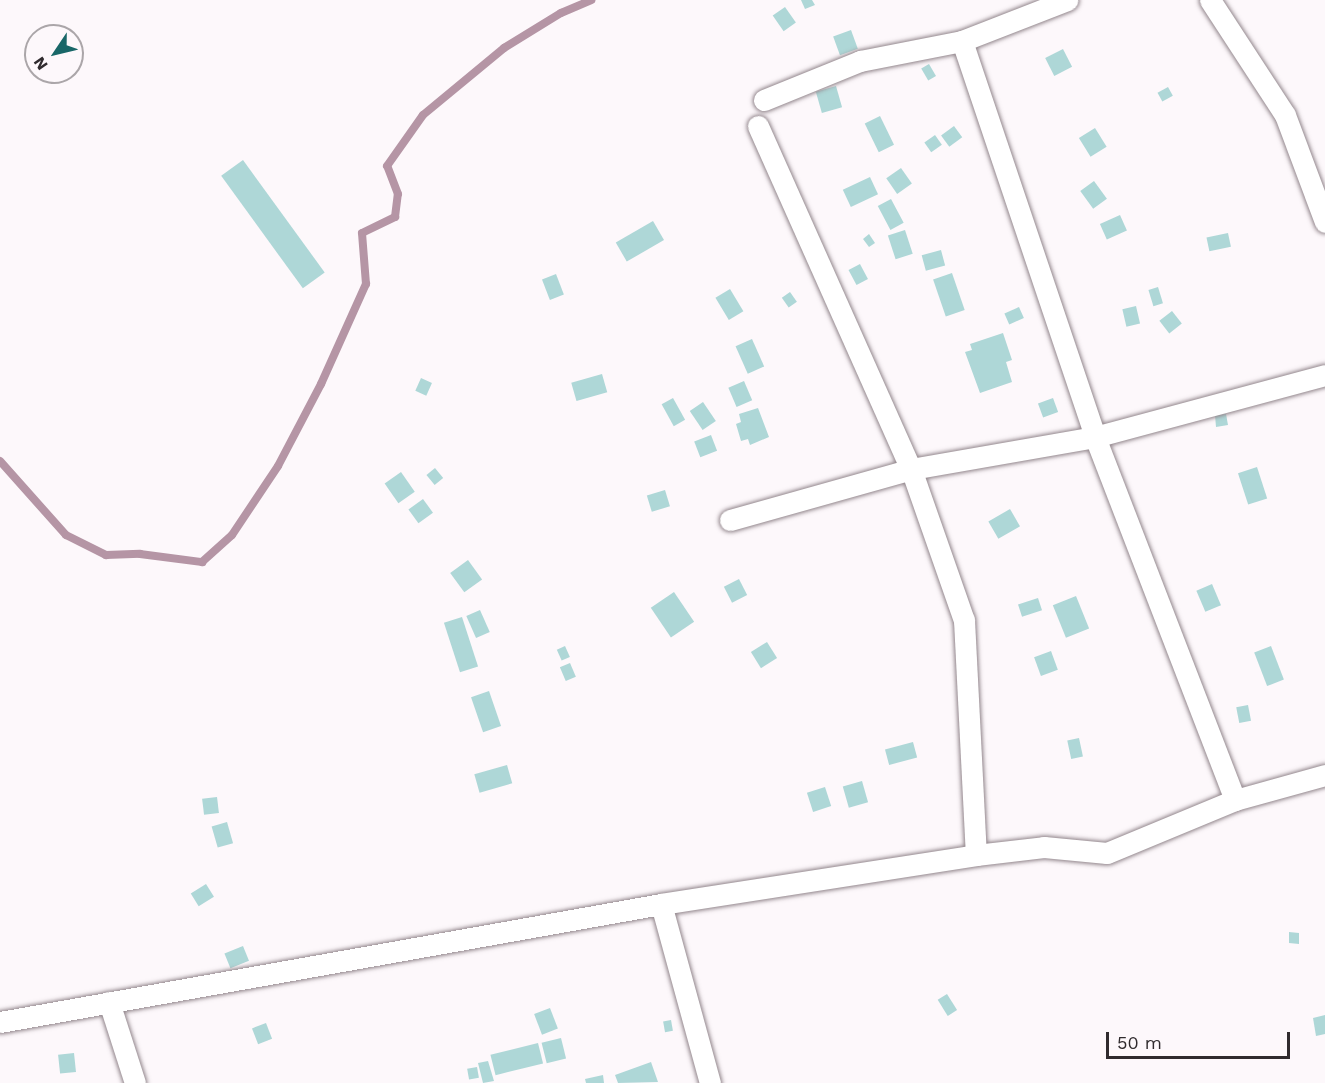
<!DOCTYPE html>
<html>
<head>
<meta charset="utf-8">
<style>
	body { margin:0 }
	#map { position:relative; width:1325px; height:1083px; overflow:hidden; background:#fdf8fb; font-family:"Work Sans",sans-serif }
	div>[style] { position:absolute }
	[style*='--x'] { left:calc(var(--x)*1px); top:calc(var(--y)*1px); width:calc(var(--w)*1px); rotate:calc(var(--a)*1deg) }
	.stream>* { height:8px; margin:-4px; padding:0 4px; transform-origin:4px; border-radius:4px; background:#b595a5 }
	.building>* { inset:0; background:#aed7d7; transform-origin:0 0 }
	.roads { filter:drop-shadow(0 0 2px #93878d) drop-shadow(0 0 2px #93878d) }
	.street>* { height:21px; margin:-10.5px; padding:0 10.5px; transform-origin:10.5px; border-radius:10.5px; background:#fff }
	span { translate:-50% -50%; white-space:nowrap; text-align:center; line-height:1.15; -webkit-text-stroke:4.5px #fdf8fb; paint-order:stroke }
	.north { position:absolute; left:24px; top:24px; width:60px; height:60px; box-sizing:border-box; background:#fdf8fb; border:2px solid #aba6a9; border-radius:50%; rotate:235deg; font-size:16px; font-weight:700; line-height:24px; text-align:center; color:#302b2e }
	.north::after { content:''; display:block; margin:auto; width:21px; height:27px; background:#196768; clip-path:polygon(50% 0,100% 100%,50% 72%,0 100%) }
	.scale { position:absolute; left:1106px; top:1032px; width:184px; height:27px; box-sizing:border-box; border:3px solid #302b2e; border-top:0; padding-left:8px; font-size:18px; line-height:21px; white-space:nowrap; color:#302b2e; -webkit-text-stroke:4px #fdf8fb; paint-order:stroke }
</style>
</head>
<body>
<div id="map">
	<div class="stream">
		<i style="--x:0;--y:461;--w:99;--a:48.3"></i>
		<i style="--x:66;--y:535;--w:45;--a:26.6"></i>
		<i style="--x:106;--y:555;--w:34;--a:-2"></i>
		<i style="--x:140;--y:554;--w:63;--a:7.4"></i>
		<i style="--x:202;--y:562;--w:40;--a:-42"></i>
		<i style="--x:232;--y:535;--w:83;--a:-56.3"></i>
		<i style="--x:278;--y:466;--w:93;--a:-62.3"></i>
		<i style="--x:321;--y:384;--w:110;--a:-65.8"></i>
		<i style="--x:366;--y:284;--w:51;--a:-94.5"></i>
		<i style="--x:362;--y:233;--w:37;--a:-26"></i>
		<i style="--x:395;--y:217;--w:23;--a:-83"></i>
		<i style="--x:398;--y:194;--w:30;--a:-111"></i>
		<i style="--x:387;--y:166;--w:62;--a:-54.8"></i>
		<i style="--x:423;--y:115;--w:105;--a:-39.6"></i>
		<i style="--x:504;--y:48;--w:67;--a:-31.6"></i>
		<i style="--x:561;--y:13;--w:33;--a:-23"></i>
	</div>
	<div class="building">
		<i style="clip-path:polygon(801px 0,812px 0,815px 5px,805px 9px)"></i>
		<i style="left:785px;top:7px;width:19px;height:15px;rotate:55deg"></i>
		<i style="left:851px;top:30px;width:20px;height:19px;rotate:70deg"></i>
		<i style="left:1063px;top:49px;width:20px;height:20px;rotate:63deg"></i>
		<i style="left:929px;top:64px;width:14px;height:9px;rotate:60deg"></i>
		<i style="left:836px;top:86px;width:22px;height:21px;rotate:74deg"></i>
		<i style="left:1168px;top:87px;width:10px;height:12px;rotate:61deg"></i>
		<i style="left:880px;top:116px;width:32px;height:17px;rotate:64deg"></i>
		<i style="left:954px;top:126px;width:14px;height:16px;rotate:54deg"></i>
		<i style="left:1095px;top:128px;width:22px;height:19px;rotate:58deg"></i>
		<i style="left:935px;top:135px;width:12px;height:13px;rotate:55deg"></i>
		<i style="left:243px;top:160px;width:139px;height:27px;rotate:54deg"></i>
		<i style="left:901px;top:168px;width:19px;height:18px;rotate:55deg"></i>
		<i style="left:870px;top:177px;width:19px;height:30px;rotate:65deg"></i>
		<i style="left:1094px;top:181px;width:22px;height:17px;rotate:54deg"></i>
		<i style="left:891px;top:199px;width:27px;height:15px;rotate:62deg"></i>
		<i style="left:1120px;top:215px;width:17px;height:22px;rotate:66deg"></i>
		<i style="left:653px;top:221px;width:22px;height:43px;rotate:60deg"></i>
		<i style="left:905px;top:230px;width:25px;height:18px;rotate:72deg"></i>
		<i style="left:1228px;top:233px;width:14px;height:22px;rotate:78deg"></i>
		<i style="clip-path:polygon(869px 234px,875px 243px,869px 247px,863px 239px)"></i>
		<i style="left:941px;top:250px;width:16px;height:20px;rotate:75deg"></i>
		<i style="left:860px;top:264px;width:17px;height:13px;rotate:62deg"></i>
		<i style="left:952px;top:273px;width:39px;height:20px;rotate:71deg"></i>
		<i style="left:556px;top:274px;width:22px;height:15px;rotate:69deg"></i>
		<i style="left:1158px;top:287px;width:17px;height:10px;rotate:73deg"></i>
		<i style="left:730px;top:289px;width:26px;height:17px;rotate:59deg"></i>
		<i style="left:790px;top:292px;width:12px;height:10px;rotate:55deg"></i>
		<i style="left:1136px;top:306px;width:18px;height:14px;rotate:77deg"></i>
		<i style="left:1019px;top:307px;width:12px;height:16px;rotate:66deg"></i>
		<i style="left:1172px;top:311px;width:16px;height:16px;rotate:52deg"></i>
		<i style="clip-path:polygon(1003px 333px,1012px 360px,1006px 362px,1012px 382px,980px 393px,965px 352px,972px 350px,970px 344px)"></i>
		<i style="left:752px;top:339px;width:30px;height:18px;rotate:66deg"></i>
		<i style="left:602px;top:374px;width:19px;height:32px;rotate:74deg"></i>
		<i style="left:421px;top:378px;width:12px;height:14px;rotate:24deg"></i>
		<i style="left:744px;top:381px;width:21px;height:17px;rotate:67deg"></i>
		<i style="left:673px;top:398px;width:25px;height:13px;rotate:61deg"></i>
		<i style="left:1053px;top:398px;width:15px;height:16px;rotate:70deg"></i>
		<i style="left:703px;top:402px;width:23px;height:16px;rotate:56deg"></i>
		<i style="clip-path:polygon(758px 408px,769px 437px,750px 445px,748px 439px,741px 441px,736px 424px,741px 422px,739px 414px)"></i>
		<i style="clip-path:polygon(1226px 414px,1228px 425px,1216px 427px,1215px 415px)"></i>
		<i style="left:711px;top:435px;width:17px;height:18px;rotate:69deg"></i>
		<i style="left:1257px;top:467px;width:33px;height:20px;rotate:72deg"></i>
		<i style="left:435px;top:468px;width:13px;height:11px;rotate:51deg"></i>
		<i style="left:401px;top:472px;width:24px;height:20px;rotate:55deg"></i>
		<i style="left:665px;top:490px;width:17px;height:19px;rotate:73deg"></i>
		<i style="left:423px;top:499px;width:17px;height:18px;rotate:54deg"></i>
		<i style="left:1010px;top:509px;width:20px;height:25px;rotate:60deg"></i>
		<i style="left:468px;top:560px;width:24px;height:22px;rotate:54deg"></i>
		<i style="left:739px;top:579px;width:18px;height:17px;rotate:63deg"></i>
		<i style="left:1212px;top:584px;width:23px;height:17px;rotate:67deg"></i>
		<i style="left:674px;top:592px;width:36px;height:28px;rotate:56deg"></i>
		<i style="left:1076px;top:596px;width:35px;height:25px;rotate:68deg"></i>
		<i style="left:1038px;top:598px;width:13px;height:21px;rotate:72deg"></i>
		<i style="left:480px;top:610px;width:24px;height:15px;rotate:66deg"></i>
		<i style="left:462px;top:617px;width:52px;height:19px;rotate:72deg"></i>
		<i style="left:767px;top:642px;width:19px;height:19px;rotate:58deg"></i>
		<i style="left:565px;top:646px;width:12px;height:9px;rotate:66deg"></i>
		<i style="left:1271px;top:646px;width:36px;height:18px;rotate:69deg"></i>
		<i style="left:1051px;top:651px;width:20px;height:18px;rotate:70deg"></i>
		<i style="left:570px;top:663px;width:15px;height:11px;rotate:67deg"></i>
		<i style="left:489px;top:691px;width:37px;height:19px;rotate:71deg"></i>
		<i style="left:1248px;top:705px;width:16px;height:12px;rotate:79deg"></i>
		<i style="left:1079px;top:738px;width:19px;height:12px;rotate:78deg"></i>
		<i style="left:913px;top:742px;width:16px;height:29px;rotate:75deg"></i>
		<i style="left:507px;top:765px;width:19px;height:34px;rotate:74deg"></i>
		<i style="left:862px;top:781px;width:22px;height:20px;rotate:74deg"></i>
		<i style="left:825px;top:787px;width:20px;height:19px;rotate:72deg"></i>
		<i style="left:217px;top:797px;width:16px;height:15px;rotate:83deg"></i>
		<i style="left:227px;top:822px;width:22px;height:16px;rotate:74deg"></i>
		<i style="left:206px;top:884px;width:15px;height:18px;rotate:58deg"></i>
		<i style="clip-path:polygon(1289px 932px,1299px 933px,1299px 944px,1289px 943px)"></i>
		<i style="left:243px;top:946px;width:16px;height:20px;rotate:68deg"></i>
		<i style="left:947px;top:994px;width:19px;height:11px;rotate:58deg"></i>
		<i style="left:550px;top:1008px;width:22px;height:17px;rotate:69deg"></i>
		<i style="clip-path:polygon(1325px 1015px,1325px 1034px,1316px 1036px,1313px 1018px)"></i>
		<i style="left:671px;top:1020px;width:11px;height:8px;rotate:80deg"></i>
		<i style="left:266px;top:1023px;width:17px;height:15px;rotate:69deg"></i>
		<i style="left:561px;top:1038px;width:21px;height:20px;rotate:76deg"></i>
		<i style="left:538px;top:1043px;width:21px;height:49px;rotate:76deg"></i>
		<i style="left:74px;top:1053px;width:19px;height:16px;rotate:84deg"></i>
		<i style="clip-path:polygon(488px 1061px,494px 1081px,483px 1083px,478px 1063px)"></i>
		<i style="clip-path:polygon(651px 1062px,658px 1082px,618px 1083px,615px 1075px)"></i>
		<i style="left:477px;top:1067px;width:11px;height:10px;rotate:80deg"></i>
		<i style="clip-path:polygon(603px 1075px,604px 1083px,586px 1083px,585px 1079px)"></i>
	</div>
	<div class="roads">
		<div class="street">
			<i style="--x:1210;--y:0;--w:137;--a:56.9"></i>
			<i style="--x:1285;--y:115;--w:114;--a:69.5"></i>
			<i style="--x:962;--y:41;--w:418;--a:71.4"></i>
			<i style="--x:1095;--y:437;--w:389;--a:68.9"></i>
			<i style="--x:764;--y:100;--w:104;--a:-22.1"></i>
			<i style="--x:860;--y:61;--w:104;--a:-11.1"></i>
			<i style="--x:962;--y:41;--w:113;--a:-21.3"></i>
			<i style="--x:758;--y:126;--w:376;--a:66"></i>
			<i style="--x:911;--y:469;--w:160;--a:70.7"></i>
			<i style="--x:964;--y:620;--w:235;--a:87.1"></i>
			<i style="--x:730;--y:520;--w:188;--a:-15.7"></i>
			<i style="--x:911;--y:469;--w:187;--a:-9.9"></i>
			<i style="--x:1095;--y:437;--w:238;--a:-15.1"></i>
			<i style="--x:661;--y:904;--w:186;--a:74.7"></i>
			<i style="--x:109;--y:1002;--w:85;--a:72.2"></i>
			<i style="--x:0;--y:1022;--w:671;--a:-10.12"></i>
			<i style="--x:661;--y:904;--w:319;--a:-8.8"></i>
			<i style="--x:976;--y:855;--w:68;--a:-6.7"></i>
			<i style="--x:1044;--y:847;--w:63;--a:5.4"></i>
			<i style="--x:1107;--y:853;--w:139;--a:-22.5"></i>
			<i style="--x:1235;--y:800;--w:93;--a:-15.5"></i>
		</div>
	</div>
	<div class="north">N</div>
	<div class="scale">50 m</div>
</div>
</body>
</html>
